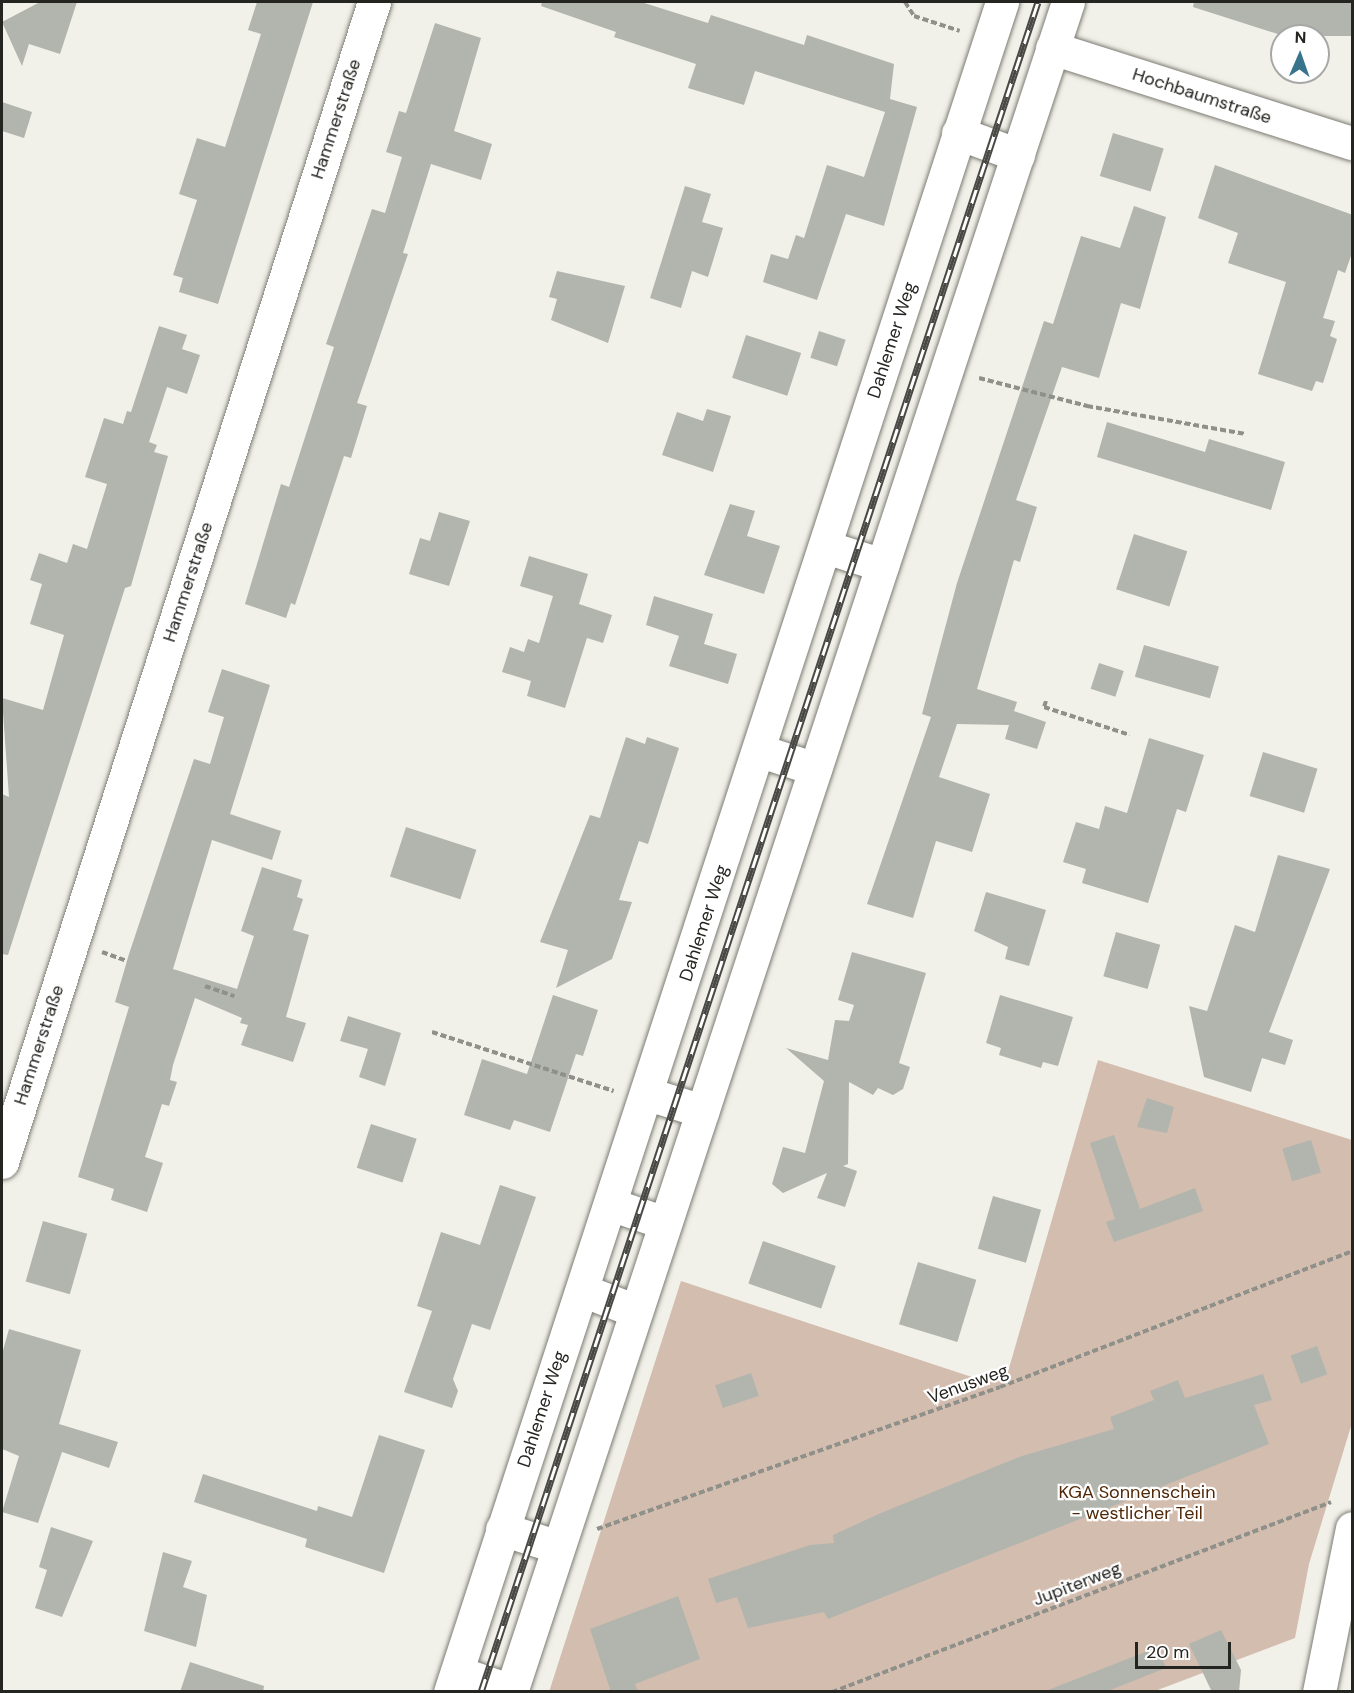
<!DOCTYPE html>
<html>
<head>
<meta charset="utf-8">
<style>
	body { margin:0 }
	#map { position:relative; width:1354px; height:1693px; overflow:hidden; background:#f2f1e9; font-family:"DM Sans",sans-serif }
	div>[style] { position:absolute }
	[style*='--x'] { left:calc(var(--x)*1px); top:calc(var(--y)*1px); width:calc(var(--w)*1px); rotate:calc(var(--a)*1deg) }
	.green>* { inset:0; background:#d3bdaf }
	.building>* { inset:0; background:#b1b5ad; transform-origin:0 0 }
	.path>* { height:4px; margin-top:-2px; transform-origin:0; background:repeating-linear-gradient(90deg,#90908a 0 6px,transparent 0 9px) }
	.roads { filter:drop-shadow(0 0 2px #7c7c74) drop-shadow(0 0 2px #7c7c74) }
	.minor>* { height:33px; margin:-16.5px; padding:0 16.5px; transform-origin:16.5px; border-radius:16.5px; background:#fff }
	.secondary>* { height:33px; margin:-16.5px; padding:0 16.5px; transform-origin:16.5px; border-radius:16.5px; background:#fff }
	.rail>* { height:7px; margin-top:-3.5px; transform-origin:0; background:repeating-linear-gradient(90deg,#fff 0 14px,#484844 0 28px); box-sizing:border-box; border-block:2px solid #484844 }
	span { translate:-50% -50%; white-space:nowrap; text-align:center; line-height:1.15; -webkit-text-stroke:4.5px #fff; paint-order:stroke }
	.street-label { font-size:18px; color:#242421 }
	.park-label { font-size:18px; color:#512807 }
	.frame { position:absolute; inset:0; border:3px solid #242421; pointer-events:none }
	.north { position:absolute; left:1270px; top:24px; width:60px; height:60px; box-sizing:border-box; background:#fff; border:2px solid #a7a7a6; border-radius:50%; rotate:2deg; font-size:16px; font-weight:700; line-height:24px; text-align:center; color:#242421 }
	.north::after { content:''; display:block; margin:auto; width:21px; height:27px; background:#38758c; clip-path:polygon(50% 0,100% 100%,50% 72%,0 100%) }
	.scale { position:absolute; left:1135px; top:1642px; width:96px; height:27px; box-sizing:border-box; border:3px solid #242421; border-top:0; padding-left:8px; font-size:18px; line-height:21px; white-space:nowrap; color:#242421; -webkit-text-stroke:4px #fff; paint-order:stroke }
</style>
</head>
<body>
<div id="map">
	<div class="green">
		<i style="clip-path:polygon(1098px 1060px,1352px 1140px,1352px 1423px,1309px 1564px,1295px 1638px,1155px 1691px,549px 1692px,681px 1281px,987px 1382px,1007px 1375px)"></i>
	</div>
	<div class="building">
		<i style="clip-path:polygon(40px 2px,77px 2px,60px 54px,29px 44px,22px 66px,2px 22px)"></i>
		<i style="clip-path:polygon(257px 2px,313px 2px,218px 304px,179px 292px,183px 278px,173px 275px,197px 200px,179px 194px,197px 138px,225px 147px,261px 34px,248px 30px)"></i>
		<i style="clip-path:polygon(542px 2px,641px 2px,708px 23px,711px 15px,804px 45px,807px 35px,894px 64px,890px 99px,917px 107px,884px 226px,846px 214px,817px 300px,763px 282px,771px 254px,788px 259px,796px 235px,804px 238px,827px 165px,864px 177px,885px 112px,755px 71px,744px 105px,688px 88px,696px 64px,614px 37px,616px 32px,541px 6px)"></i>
		<i style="clip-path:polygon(1194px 2px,1353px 2px,1353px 36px,1284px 36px,1193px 7px)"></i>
		<i style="clip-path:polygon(435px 23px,481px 38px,454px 131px,492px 144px,481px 180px,431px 164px,403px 253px,408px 254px,357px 403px,367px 406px,351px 458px,344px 456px,295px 605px,291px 603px,286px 618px,245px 604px,281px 484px,289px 487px,334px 347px,326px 344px,372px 209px,385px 213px,402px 157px,386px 152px,399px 111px,406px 113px)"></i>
		<i style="clip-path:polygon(2px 102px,32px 112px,24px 138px,2px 131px)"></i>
		<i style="left:1113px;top:133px;width:53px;height:45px;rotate:17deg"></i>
		<i style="clip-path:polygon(1215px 165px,1353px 215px,1353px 250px,1345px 273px,1338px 270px,1323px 318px,1335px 321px,1330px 336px,1337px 339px,1323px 383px,1316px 381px,1312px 391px,1258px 374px,1286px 282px,1228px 263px,1238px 233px,1198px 218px)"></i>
		<i style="clip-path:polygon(685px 186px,711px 194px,702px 222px,723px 228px,708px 277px,692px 271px,681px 308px,650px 298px)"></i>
		<i style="clip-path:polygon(1134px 206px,1166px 217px,1140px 309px,1121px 303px,1099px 378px,1062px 367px,1016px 500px,1037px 507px,1020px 562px,1014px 560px,977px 689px,1017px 702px,1014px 711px,1046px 722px,1037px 749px,1005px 739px,1009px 725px,957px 724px,939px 777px,990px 794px,972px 852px,936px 841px,913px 918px,867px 904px,931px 717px,922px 714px,957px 583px,1044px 321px,1053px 324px,1081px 236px,1120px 248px)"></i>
		<i style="clip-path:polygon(557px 271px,625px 286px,608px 343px,551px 320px,557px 299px,549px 297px)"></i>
		<i style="clip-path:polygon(159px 326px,187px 335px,182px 349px,200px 355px,187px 394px,167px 387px,149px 442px,157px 445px,154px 452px,168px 456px,131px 586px,125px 588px,8px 955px,2px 954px,2px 794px,9px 797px,2px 698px,43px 710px,64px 635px,30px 624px,42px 584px,30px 580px,39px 553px,67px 563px,73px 544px,87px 549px,107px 484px,85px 477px,104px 418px,123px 424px,127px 411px,131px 412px)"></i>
		<i style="left:819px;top:331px;width:28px;height:28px;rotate:18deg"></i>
		<i style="left:746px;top:335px;width:58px;height:45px;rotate:18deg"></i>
		<i style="clip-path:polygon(707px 409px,731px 416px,713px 472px,662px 455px,677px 412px,703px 421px)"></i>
		<i style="clip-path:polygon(1107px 422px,1205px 452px,1209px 439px,1285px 462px,1271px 510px,1097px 457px)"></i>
		<i style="clip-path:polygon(730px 504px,755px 511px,747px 536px,780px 546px,764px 594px,704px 575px)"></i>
		<i style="clip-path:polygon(439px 512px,470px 521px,449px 586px,409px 574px,420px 538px,430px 541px)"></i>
		<i style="left:1134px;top:534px;width:56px;height:58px;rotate:18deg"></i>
		<i style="clip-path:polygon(529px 556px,588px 574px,579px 604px,612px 615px,603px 643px,587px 638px,565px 708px,527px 696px,531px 681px,502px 672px,510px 647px,524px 652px,528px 639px,539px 643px,553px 596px,520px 586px)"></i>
		<i style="clip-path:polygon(654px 596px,713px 614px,704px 644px,737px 654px,728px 684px,669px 666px,679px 636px,646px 625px)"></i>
		<i style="left:1144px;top:645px;width:78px;height:33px;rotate:16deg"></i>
		<i style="left:1099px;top:663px;width:26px;height:27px;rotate:18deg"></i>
		<i style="clip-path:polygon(222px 669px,270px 685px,230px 814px,281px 831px,272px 860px,212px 840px,173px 969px,237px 989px,254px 936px,241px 931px,262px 867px,302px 880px,297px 897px,303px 899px,293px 930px,309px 935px,286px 1017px,306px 1023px,293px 1062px,241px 1045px,248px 1025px,240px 1023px,242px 1018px,195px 998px,173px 1065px,170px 1080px,177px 1082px,169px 1106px,162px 1104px,145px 1157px,163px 1163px,147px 1212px,111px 1200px,114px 1189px,78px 1177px,129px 1007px,115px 1002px,129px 954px,194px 759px,210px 764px,224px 717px,208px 712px)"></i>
		<i style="clip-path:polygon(626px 737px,645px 744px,647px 737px,679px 748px,648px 844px,639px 841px,619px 900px,632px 902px,612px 959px,556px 988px,568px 950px,540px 942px,590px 815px,600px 818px)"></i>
		<i style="clip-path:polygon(1149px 738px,1204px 755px,1186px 812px,1177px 809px,1148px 903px,1082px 883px,1086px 869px,1063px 862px,1076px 822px,1099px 829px,1105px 806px,1127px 813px)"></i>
		<i style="left:1263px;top:752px;width:57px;height:46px;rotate:17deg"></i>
		<i style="left:406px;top:827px;width:74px;height:52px;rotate:18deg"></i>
		<i style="clip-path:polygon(1278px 855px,1330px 869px,1269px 1032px,1293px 1040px,1285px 1065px,1262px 1058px,1251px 1092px,1204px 1077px,1189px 1006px,1207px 1011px,1235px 925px,1255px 932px)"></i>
		<i style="clip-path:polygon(986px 892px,1046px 910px,1029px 966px,1005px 959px,1008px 947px,974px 931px)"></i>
		<i style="left:1116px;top:932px;width:46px;height:46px;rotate:16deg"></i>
		<i style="clip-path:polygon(852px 952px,926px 973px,899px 1063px,910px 1067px,903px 1089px,893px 1095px,878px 1088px,873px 1095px,849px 1082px,848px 1164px,843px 1166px,857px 1171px,845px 1207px,817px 1198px,827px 1173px,783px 1193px,772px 1184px,783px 1147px,805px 1153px,824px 1081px,786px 1048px,828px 1060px,835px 1020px,849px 1021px,854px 1005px,838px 1000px)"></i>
		<i style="clip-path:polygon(553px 995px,598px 1010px,583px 1056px,576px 1054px,550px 1132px,514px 1120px,510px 1130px,464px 1115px,482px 1059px,527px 1074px)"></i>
		<i style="clip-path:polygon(1000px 995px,1073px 1017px,1058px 1066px,1043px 1062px,1041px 1068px,999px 1055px,1001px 1048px,986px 1043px)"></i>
		<i style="clip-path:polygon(348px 1016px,401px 1033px,385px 1086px,359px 1077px,368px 1049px,340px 1041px)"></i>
		<i style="clip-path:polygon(1147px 1098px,1174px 1107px,1167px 1133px,1137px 1127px)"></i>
		<i style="left:371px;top:1124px;width:48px;height:46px;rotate:18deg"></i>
		<i style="clip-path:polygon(1114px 1135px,1140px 1209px,1195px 1188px,1203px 1211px,1114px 1242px,1106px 1222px,1115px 1219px,1090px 1143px)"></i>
		<i style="left:1311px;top:1140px;width:34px;height:30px;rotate:73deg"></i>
		<i style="clip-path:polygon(500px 1185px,536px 1197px,490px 1330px,472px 1324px,453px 1379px,458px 1391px,452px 1408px,404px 1392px,432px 1311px,417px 1306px,441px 1232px,480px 1245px)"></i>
		<i style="left:993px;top:1196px;width:50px;height:55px;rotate:16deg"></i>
		<i style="left:43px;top:1221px;width:46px;height:63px;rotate:16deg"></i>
		<i style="left:763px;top:1241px;width:77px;height:45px;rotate:19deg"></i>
		<i style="left:918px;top:1262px;width:61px;height:65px;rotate:17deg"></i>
		<i style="clip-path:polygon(9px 1329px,81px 1350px,59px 1424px,118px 1442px,109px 1468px,62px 1452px,38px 1523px,2px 1512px,19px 1456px,2px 1449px,2px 1354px)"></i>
		<i style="left:1317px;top:1346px;width:30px;height:28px;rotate:70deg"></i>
		<i style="left:751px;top:1373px;width:24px;height:38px;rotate:71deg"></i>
		<i style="clip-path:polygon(1263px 1374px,1272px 1400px,1254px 1405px,1269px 1444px,828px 1619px,824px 1612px,748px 1628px,737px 1597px,716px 1603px,708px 1579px,810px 1545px,834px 1543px,833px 1535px,881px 1513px,1022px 1456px,1114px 1429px,1110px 1417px,1154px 1400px,1150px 1391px,1178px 1380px,1185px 1398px)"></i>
		<i style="clip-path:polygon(379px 1435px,425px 1450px,384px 1573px,305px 1547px,307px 1539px,194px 1502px,203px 1474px,317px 1511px,318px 1506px,352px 1517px)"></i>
		<i style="clip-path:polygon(51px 1527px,93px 1541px,62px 1617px,35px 1608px,47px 1570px,39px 1567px)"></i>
		<i style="clip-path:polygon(163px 1552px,192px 1561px,183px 1587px,207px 1595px,196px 1647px,144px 1631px)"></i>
		<i style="clip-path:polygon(678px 1596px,700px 1659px,635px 1684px,638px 1692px,611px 1692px,590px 1629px)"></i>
		<i style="clip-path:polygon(1221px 1630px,1241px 1670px,1239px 1692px,1212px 1692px,1189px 1644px)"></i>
		<i style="clip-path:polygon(1158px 1647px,1166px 1668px,1105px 1692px,1043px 1692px)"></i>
		<i style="clip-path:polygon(190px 1662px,264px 1686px,263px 1692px,180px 1692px)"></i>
	</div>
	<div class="path">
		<i style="--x:905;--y:2;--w:17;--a:57"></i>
		<i style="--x:914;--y:16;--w:48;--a:18.1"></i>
		<i style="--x:979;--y:378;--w:112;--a:14.5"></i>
		<i style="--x:1087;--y:406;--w:161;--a:10"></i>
		<i style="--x:1046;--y:701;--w:6;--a:108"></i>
		<i style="--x:1044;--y:707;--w:90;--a:18"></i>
		<i style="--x:102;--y:952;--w:27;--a:20"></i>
		<i style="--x:205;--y:986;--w:31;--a:19"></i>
		<i style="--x:432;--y:1032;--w:191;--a:18"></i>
		<i style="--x:597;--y:1529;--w:427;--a:-19.4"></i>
		<i style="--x:1000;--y:1387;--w:377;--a:-21.1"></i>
		<i style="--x:832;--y:1692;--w:534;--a:-20.84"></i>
	</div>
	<div class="roads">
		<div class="minor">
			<i style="--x:1052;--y:48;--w:315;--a:17.6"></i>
			<i style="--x:958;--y:133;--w:64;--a:20.1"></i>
			<i style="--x:826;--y:547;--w:59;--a:17.8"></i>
			<i style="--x:761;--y:751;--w:57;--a:18.4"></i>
			<i style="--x:648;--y:1094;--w:57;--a:17.5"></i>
			<i style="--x:2;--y:1162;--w:1218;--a:-72.22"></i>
			<i style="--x:610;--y:1204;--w:58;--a:19.1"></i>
			<i style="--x:582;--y:1290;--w:58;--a:21.3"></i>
			<i style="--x:502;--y:1529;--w:59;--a:17.8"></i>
			<i style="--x:457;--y:1672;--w:57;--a:19.4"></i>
			<i style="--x:450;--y:1692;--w:1778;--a:-71.91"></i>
			<i style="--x:1319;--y:1692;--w:167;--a:-78.6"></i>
		</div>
		<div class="secondary">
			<i style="--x:511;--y:1692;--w:1779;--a:-71.76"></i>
		</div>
	</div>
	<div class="rail">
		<i style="--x:481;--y:1692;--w:1779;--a:-71.76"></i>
	</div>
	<div class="street-label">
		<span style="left:1202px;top:96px;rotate:18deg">Hochbaumstraße</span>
		<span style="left:336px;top:119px;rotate:-72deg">Hammerstraße</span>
		<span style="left:892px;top:340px;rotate:-72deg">Dahlemer Weg</span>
		<span style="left:188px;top:582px;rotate:-72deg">Hammerstraße</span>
		<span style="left:704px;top:923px;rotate:-72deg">Dahlemer Weg</span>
		<span style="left:39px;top:1045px;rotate:-72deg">Hammerstraße</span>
		<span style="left:968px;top:1384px;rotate:-20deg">Venusweg</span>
		<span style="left:542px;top:1409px;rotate:-72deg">Dahlemer Weg</span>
		<span style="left:1077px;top:1584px;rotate:-21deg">Jupiterweg</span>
	</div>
	<div class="park-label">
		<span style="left:1137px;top:1503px">KGA Sonnenschein<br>- westlicher Teil</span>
	</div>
	<div class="frame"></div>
	<div class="north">N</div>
	<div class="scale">20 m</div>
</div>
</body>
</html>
